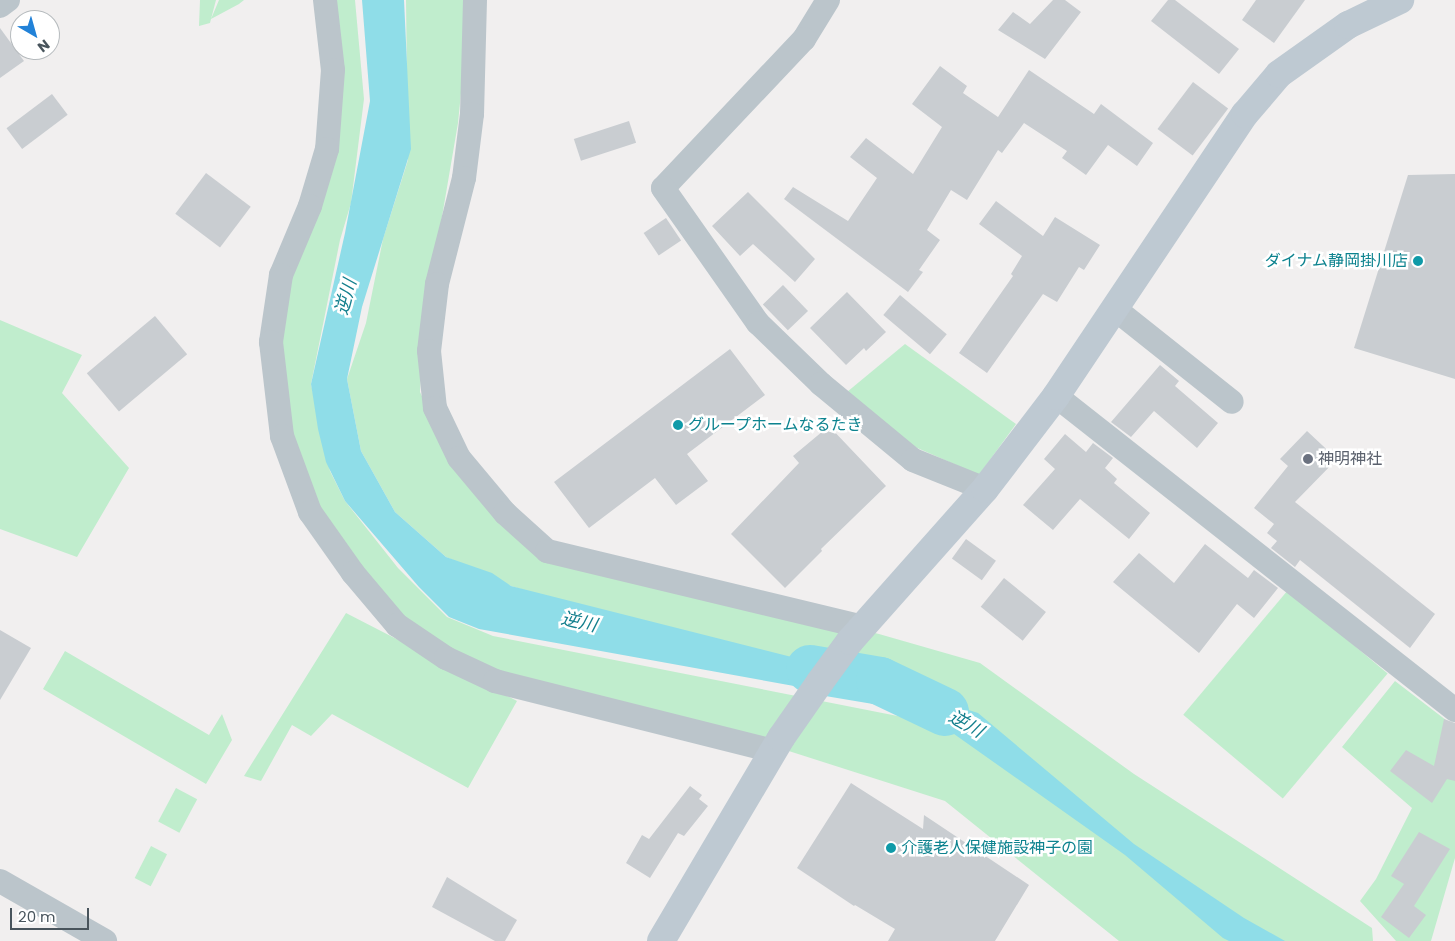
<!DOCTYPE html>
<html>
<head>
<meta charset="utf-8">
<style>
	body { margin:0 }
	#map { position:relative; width:1455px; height:941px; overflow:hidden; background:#f1efef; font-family:Poppins,"Noto Sans JP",sans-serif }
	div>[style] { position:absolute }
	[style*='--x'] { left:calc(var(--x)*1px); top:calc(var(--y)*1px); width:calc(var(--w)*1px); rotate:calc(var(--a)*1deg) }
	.green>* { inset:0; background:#c0edcd; transform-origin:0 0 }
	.water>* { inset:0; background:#8fdde8 }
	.river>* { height:48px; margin:-24px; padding:0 24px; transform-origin:24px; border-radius:24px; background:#8fdde8 }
	.building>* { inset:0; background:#c9cdd1; transform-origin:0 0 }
	.street>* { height:24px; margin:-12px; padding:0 12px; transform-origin:12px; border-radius:12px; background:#bbc5cb }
	.secondary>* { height:28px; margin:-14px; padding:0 14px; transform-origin:14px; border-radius:14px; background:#bec9d2 }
	.dots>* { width:14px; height:14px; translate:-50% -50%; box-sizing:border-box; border:2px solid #fff; border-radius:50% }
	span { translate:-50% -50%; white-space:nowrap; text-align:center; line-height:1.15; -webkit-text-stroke:5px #fff; paint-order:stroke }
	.culture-label { font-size:16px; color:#0d838f }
	.right { translate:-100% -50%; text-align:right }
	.left { translate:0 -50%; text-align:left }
	.worship-label { font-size:16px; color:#5b616d }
	.water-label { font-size:18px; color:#137f8d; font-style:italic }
	.north { position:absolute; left:10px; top:10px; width:50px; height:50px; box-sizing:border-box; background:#fff; border:1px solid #b6bbbe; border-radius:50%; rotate:142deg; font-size:14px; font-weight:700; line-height:20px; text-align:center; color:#48545c }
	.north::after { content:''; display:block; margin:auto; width:18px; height:22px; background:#2282d8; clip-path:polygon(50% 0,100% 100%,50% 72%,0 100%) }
	.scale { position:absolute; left:10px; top:908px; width:79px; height:22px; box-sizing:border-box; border:2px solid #48545c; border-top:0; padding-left:6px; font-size:15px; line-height:18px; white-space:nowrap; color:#48545c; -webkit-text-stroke:4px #fff; paint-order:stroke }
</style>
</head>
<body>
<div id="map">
	<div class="green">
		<i style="clip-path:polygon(200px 0,216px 0,211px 19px,219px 0,244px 0,239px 4px,211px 19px,210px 23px,199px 26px)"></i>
		<i style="clip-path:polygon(334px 0,355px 0,364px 99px,351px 203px,340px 240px,311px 384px,330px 471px,345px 501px,398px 568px,447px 617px,493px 636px,933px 723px,945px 730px,930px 717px,511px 586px,446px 557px,395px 512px,361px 451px,347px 379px,366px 323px,383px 239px,408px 160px,406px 0,463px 0,464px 63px,458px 123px,423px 328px,420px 392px,450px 456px,542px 555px,879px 634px,980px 663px,1134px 774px,1372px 928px,1373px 941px,1119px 941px,945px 801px,770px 745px,499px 679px,398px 621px,314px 511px,289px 446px,277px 335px,291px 276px,333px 156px)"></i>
		<i style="clip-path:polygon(0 320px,82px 355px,62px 393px,129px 468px,77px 557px,0 529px)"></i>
		<i style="clip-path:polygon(905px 344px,1016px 424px,979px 475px,915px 447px,847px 392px)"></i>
		<i style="left:1288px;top:590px;width:130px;height:163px;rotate:40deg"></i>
		<i style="clip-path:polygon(346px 613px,517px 701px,468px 788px,332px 714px,311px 736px,292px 725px,261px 781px,244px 776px)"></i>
		<i style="clip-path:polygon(65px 651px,209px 735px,222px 714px,232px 740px,206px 784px,43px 689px)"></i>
		<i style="clip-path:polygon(1395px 681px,1455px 727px,1455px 858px,1431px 941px,1396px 941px,1360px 901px,1376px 879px,1412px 808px,1342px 747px)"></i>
		<i style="left:176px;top:788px;width:24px;height:38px;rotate:28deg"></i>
		<i style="left:151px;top:846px;width:18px;height:36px;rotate:27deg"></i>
	</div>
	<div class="water">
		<i style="clip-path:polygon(362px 0,404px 0,411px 149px,362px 307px,347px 379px,361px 451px,395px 512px,446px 557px,492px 573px,511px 586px,847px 671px,978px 713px,1134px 844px,1244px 918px,1285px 941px,1229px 941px,1223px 938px,1125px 855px,930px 717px,833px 693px,479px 629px,449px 617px,419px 587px,345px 501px,326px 462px,318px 429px,311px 384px,345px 233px,370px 101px)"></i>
	</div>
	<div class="river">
		<i style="--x:810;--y:669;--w:71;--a:9.7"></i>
		<i style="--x:880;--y:681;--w:72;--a:25.5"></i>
	</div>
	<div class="building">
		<i style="clip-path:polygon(1053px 0,1065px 0,1081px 12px,1045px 59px,998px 30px,1013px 12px,1030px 24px)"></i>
		<i style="clip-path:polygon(1168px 0,1175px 0,1239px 49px,1219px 74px,1151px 21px)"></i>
		<i style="clip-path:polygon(1256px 0,1305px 0,1274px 43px,1242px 20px)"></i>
		<i style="clip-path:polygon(0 28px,24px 61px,0 78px)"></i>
		<i style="clip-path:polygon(940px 66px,967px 86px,963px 93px,998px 117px,1029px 70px,1094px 114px,1101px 104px,1153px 143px,1137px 166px,1108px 145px,1086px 175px,1062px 158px,1067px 151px,1024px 123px,1002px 153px,998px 150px,967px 200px,951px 190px,927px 230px,940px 240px,919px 270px,923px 272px,908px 292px,784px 199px,793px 187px,848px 221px,877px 178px,850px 157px,866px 138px,913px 174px,942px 127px,912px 104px)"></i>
		<i style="left:1193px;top:82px;width:44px;height:59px;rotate:37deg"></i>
		<i style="left:52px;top:94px;width:26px;height:57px;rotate:53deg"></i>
		<i style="left:629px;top:121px;width:23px;height:58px;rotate:72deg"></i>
		<i style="left:206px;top:173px;width:56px;height:51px;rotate:37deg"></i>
		<i style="clip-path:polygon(1455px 174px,1455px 379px,1354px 348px,1408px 175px)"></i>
		<i style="clip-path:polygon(748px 192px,815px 259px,795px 282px,753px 244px,740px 256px,712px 226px)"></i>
		<i style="clip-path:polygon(996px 201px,1043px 236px,1055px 217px,1100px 245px,1084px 270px,1079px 267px,1057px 302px,1043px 294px,987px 373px,959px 353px,1013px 276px,1011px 274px,1022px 256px,979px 224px)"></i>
		<i style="left:666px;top:218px;width:27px;height:27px;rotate:56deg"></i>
		<i style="left:783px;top:285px;width:36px;height:28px;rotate:46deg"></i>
		<i style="clip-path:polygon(847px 292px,886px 332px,866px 351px,864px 348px,846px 365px,810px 328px)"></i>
		<i style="left:900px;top:295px;width:61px;height:26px;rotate:40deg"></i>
		<i style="left:155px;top:316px;width:50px;height:89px;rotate:50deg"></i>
		<i style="clip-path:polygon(730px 349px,765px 395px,687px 454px,708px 481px,676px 505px,655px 478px,589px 528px,554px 482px)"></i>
		<i style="clip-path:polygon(1160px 365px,1179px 381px,1175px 386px,1218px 423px,1197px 448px,1154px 411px,1131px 437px,1111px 422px)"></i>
		<i style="clip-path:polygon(829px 426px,886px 486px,821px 549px,822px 551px,785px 588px,731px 534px,799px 463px,793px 456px)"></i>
		<i style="clip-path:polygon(1307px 431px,1337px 459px,1295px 502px,1435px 614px,1410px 648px,1300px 560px,1295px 567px,1271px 548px,1277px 541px,1267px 533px,1274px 524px,1254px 508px,1288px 466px,1280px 459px)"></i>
		<i style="clip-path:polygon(1065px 434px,1086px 452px,1093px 443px,1113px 458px,1105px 468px,1117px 479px,1114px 483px,1150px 513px,1129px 539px,1080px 499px,1053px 530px,1023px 505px,1055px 469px,1044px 459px)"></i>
		<i style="left:966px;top:539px;width:37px;height:24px;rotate:36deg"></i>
		<i style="clip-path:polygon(1205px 544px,1248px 578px,1254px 570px,1278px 588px,1254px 618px,1237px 604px,1199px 653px,1113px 582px,1139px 553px,1174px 583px)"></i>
		<i style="left:1004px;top:578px;width:54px;height:37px;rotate:39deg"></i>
		<i style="clip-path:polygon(0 630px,31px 648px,0 700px)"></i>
		<i style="clip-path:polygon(1444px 719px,1455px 723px,1455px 781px,1447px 779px,1432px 803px,1390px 771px,1406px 750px,1434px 766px)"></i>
		<i style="clip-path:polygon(851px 783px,923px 829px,924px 815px,1029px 885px,995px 941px,888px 941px,895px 929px,855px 905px,854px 906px,797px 868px)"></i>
		<i style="clip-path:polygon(690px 786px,702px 795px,699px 799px,708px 806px,684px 836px,678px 833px,650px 878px,626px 863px,642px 835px,649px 839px)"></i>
		<i style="clip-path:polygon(1419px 832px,1450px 849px,1414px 906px,1426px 915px,1409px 938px,1381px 917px,1404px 884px,1391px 876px)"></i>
		<i style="clip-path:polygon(447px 877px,517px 920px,505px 941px,495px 941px,432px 907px)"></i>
	</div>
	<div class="street">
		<i style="--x:325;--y:0;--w:70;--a:83.5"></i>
		<i style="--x:333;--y:70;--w:79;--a:94.3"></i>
		<i style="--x:327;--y:149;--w:59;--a:106.6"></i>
		<i style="--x:310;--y:206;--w:75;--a:112.8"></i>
		<i style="--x:281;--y:275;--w:68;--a:98.5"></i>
		<i style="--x:271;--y:342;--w:95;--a:83.3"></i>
		<i style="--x:282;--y:436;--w:81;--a:69.8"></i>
		<i style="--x:310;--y:512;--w:75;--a:54.8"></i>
		<i style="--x:353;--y:573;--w:68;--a:49.8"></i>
		<i style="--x:397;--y:625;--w:59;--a:34"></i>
		<i style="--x:446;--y:658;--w:54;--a:25.1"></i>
		<i style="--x:495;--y:681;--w:288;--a:14.1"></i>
		<i style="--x:475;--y:0;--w:114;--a:91.5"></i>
		<i style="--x:472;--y:114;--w:64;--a:97.1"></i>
		<i style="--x:464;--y:178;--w:109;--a:104.3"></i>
		<i style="--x:437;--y:284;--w:67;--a:96.8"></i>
		<i style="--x:429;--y:351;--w:57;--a:84"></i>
		<i style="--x:435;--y:408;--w:55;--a:64.4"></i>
		<i style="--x:459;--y:458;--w:72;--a:50.1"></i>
		<i style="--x:505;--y:513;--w:57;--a:42.1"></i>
		<i style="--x:547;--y:551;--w:325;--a:13.5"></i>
		<i style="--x:828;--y:0;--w:46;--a:121.6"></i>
		<i style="--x:804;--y:39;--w:205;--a:133.4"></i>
		<i style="--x:663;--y:188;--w:165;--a:54.9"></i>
		<i style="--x:758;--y:323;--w:88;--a:44.1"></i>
		<i style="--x:821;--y:384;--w:119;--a:39.6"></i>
		<i style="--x:913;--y:460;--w:78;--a:21.9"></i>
		<i style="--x:0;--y:6;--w:10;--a:-37"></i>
		<i style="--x:1115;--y:309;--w:149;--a:38.5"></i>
		<i style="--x:1056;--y:396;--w:508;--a:38.2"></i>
		<i style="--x:0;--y:881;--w:121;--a:29.7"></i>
	</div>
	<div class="secondary">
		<i style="--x:661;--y:941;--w:236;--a:-59.4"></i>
		<i style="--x:781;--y:738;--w:68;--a:-55.1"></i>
		<i style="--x:820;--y:682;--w:51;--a:-53.8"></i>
		<i style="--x:850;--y:641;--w:203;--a:-48.4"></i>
		<i style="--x:985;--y:489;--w:117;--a:-52.6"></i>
		<i style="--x:1056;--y:396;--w:339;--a:-56.2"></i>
		<i style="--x:1245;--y:114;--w:52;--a:-49.6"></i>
		<i style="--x:1279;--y:74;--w:85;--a:-35.4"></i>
		<i style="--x:1348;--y:25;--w:58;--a:-25.7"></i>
	</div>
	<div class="dots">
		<i style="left:1418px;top:261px;background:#0f9aa8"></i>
		<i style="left:678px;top:425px;background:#0f9aa8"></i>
		<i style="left:1308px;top:459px;background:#6b7280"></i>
		<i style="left:891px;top:848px;background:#0f9aa8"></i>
	</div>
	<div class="culture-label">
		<span class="right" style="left:1408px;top:261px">ダイナム静岡掛川店</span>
		<span class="left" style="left:688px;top:425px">グループホームなるたき</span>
		<span class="left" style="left:901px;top:848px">介護老人保健施設神子の園</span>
	</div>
	<div class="worship-label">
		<span class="left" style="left:1318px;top:459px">神明神社</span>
	</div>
	<div class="water-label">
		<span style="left:346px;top:297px;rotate:-75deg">逆川</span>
		<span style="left:579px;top:622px;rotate:13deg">逆川</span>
		<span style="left:966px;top:724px;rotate:30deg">逆川</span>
	</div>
	<div class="north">N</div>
	<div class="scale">20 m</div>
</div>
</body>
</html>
